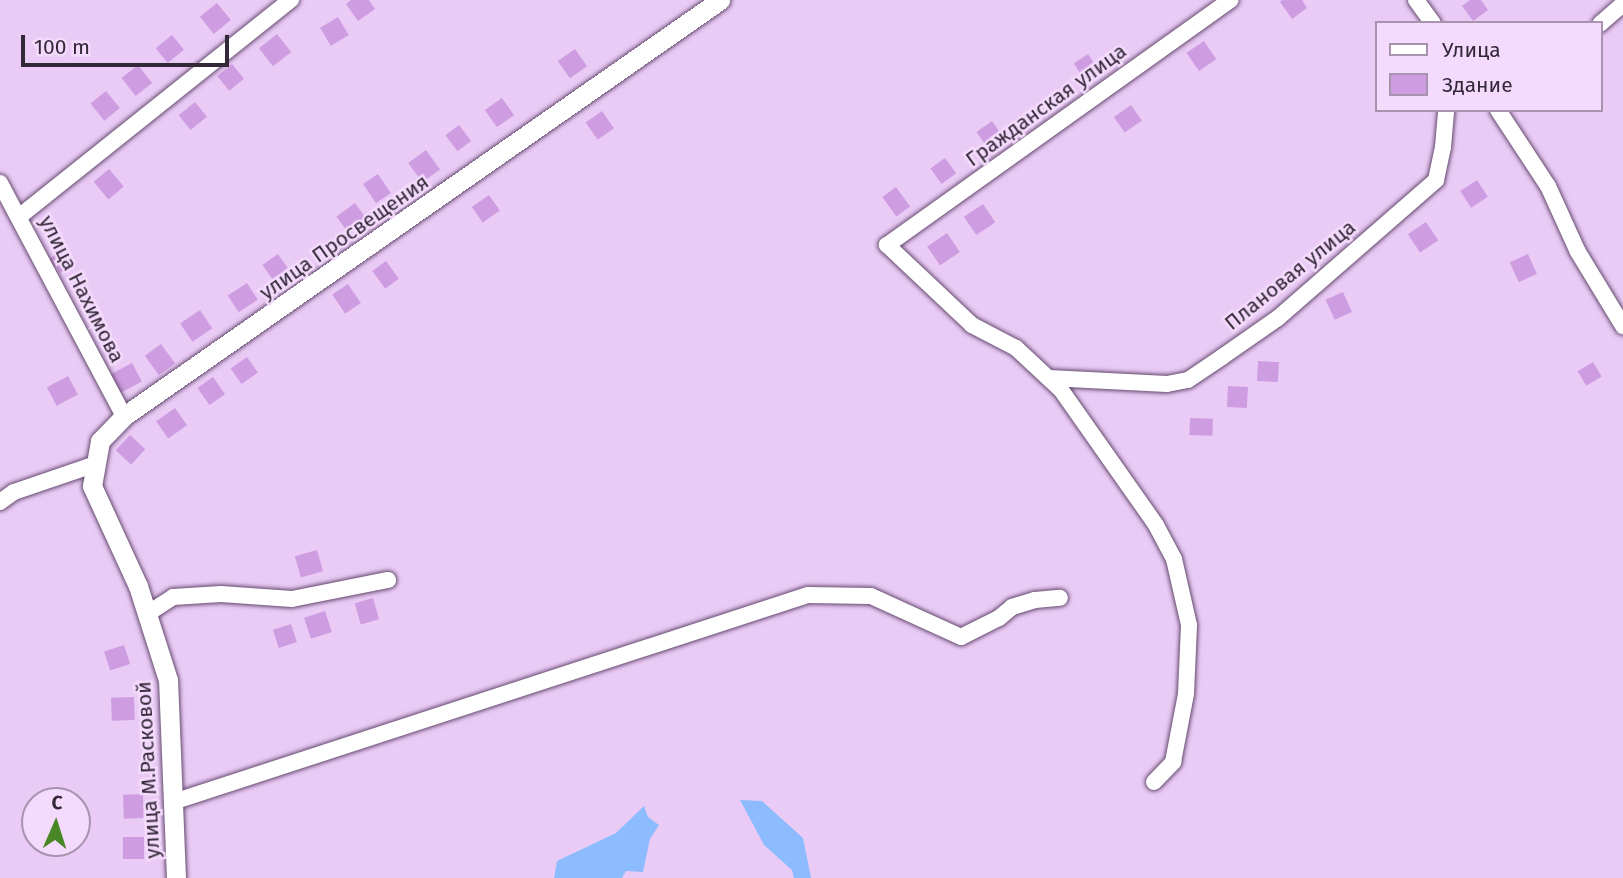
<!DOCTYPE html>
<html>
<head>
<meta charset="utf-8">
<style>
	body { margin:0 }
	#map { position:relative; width:1623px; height:878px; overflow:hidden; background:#eacbf6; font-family:"Fira Sans",sans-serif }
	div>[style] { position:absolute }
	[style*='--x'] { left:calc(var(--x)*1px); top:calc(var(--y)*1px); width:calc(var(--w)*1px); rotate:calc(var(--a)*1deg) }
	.water>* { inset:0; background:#8cbcfe }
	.building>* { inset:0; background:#ce9de1; transform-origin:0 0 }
	.roads { filter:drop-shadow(0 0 2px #654b6f) drop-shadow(0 0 2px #654b6f) }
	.minor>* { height:16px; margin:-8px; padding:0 8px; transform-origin:8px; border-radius:8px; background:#fff }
	.tertiary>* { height:19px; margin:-9.5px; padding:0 9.5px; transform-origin:9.5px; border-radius:9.5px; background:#fff }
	span { translate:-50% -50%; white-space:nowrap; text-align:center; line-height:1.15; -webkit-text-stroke:5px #f4dbfd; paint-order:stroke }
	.street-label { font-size:21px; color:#332838 }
	.legend { position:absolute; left:1375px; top:21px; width:228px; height:91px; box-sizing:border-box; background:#f4dbfd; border:2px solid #a793ae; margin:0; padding:9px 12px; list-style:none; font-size:21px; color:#332838 }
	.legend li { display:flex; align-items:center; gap:14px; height:35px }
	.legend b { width:35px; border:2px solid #a793ae }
	.north { position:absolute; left:21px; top:787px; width:70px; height:70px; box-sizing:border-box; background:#f4dbfd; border:2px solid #a793ae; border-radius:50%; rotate:3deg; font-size:19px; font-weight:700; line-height:28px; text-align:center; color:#332838 }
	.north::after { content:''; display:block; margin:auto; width:24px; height:32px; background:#498625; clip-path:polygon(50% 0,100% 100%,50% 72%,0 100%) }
	.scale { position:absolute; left:21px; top:35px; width:208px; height:32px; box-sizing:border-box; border:4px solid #332838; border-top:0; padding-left:9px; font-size:21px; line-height:24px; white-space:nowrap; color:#332838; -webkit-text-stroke:5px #f4dbfd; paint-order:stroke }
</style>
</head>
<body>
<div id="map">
	<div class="water">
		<i style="clip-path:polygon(740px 800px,762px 801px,803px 838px,811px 878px,794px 878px,792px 870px,764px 845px)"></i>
		<i style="clip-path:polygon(644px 806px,648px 817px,659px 825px,650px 839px,643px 872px,626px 871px,622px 878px,554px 878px,557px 861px,616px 833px)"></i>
	</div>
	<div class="building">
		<i style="clip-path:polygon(351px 0,369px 0,375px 9px,358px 21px,346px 4px)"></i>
		<i style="clip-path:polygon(1282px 0,1302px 0,1307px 8px,1292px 19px,1280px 2px)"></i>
		<i style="clip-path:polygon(1470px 0,1481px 0,1488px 10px,1473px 21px,1462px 6px)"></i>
		<i style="left:217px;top:3px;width:22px;height:22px;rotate:51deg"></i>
		<i style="left:338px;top:17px;width:21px;height:21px;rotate:59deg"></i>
		<i style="left:277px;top:34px;width:23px;height:23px;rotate:52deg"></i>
		<i style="left:172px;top:35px;width:19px;height:21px;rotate:51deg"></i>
		<i style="left:1204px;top:41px;width:22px;height:21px;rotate:56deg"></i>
		<i style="left:575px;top:49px;width:21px;height:21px;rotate:55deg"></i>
		<i style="left:1088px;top:54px;width:20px;height:17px;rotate:57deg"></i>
		<i style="left:232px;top:64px;width:19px;height:19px;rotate:51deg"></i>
		<i style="left:138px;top:65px;width:23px;height:21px;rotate:52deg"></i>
		<i style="left:106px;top:91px;width:22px;height:20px;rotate:51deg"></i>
		<i style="left:502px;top:98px;width:21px;height:21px;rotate:55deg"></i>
		<i style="left:195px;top:102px;width:19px;height:21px;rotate:51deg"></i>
		<i style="left:1131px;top:105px;width:19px;height:21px;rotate:55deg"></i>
		<i style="left:602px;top:111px;width:21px;height:20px;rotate:55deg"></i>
		<i style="left:992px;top:121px;width:21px;height:19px;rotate:55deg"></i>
		<i style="left:459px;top:125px;width:20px;height:17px;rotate:53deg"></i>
		<i style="left:426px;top:150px;width:24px;height:22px;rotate:54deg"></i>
		<i style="left:945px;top:158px;width:19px;height:18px;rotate:54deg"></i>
		<i style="left:109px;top:169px;width:23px;height:20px;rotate:50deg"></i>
		<i style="left:378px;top:174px;width:23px;height:18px;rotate:56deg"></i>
		<i style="left:1477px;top:180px;width:20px;height:20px;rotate:57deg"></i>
		<i style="left:896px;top:187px;width:24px;height:17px;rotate:54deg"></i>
		<i style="left:489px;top:195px;width:19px;height:21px;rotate:55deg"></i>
		<i style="left:355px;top:203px;width:22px;height:23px;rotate:54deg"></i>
		<i style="left:983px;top:204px;width:22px;height:23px;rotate:56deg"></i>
		<i style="left:1426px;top:222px;width:22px;height:22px;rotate:56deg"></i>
		<i style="left:947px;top:233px;width:23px;height:24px;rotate:56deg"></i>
		<i style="clip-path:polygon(65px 246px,75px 264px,60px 273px,56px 266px,51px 269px,46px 262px)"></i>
		<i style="left:278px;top:254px;width:24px;height:19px;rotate:55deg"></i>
		<i style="left:1528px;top:254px;width:22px;height:20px;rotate:66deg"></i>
		<i style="left:386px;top:261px;width:22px;height:17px;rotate:54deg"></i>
		<i style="left:247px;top:283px;width:20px;height:23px;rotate:57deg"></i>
		<i style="left:348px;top:284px;width:23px;height:19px;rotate:56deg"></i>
		<i style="left:1343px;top:292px;width:22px;height:19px;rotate:66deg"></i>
		<i style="left:200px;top:310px;width:22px;height:24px;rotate:56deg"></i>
		<i style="left:161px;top:344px;width:24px;height:20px;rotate:54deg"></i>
		<i style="left:247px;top:357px;width:19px;height:20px;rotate:55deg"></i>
		<i style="left:1258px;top:361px;width:21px;height:20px;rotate:3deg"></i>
		<i style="left:1593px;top:362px;width:17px;height:18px;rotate:59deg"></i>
		<i style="left:132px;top:363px;width:21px;height:24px;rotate:62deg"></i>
		<i style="left:68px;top:376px;width:21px;height:24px;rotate:62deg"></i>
		<i style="left:213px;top:377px;width:21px;height:19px;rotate:55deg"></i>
		<i style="left:1228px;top:386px;width:20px;height:21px;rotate:3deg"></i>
		<i style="left:175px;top:408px;width:21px;height:23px;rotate:55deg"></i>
		<i style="left:1190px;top:418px;width:23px;height:17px;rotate:2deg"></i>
		<i style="left:130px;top:435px;width:21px;height:21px;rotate:43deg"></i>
		<i style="left:317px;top:550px;width:22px;height:23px;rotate:74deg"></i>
		<i style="left:373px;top:598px;width:22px;height:19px;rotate:74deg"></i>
		<i style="left:325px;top:611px;width:22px;height:22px;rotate:72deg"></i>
		<i style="left:291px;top:624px;width:19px;height:19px;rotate:72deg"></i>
		<i style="left:124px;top:645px;width:20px;height:21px;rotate:72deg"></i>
		<i style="left:134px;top:697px;width:23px;height:23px;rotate:88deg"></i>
		<i style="left:143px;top:794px;width:24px;height:20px;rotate:88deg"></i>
		<i style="left:144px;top:837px;width:22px;height:21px;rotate:90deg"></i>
	</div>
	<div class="roads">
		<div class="minor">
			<i style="--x:1416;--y:0;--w:29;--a:54"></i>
			<i style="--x:1600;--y:24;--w:30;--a:-41"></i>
			<i style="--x:1498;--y:110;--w:91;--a:56.7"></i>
			<i style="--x:1548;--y:186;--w:72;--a:65.6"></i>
			<i style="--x:1578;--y:252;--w:87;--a:58.7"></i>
			<i style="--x:0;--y:183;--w:264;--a:62"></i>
			<i style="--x:20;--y:216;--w:347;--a:-38.6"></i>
			<i style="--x:1049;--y:378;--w:118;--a:2.9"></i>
			<i style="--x:1167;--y:384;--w:21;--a:-11"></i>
			<i style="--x:1188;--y:380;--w:41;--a:-34.1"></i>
			<i style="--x:1222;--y:357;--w:68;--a:-34.9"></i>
			<i style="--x:1278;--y:318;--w:210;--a:-41.1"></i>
			<i style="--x:1436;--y:180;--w:34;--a:-78"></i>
			<i style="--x:1443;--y:147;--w:37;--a:-85"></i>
			<i style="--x:0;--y:502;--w:17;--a:-36"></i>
			<i style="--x:14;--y:492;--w:87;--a:-18.9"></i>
			<i style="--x:147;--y:614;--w:31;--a:-33"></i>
			<i style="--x:173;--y:597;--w:48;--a:-3.6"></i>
			<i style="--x:221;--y:594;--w:71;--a:4"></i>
			<i style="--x:292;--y:599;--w:98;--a:-11.2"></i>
			<i style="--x:1154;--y:782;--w:28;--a:-46"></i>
			<i style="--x:1173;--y:762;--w:69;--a:-79.2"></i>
			<i style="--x:1186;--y:694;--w:69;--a:-87.5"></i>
			<i style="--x:1189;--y:625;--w:68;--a:-102.8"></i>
			<i style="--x:1174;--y:559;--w:38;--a:-118"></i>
			<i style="--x:1156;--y:525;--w:165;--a:-125.1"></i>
			<i style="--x:1061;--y:390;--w:62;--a:-137"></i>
			<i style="--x:1016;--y:348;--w:50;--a:-152.4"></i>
			<i style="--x:972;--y:325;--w:117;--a:-136.7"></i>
			<i style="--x:887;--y:245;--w:422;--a:-35.5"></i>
			<i style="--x:173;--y:802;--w:668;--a:-18.06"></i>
			<i style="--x:808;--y:595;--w:63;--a:0.9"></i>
			<i style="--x:871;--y:596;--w:99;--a:24.5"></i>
			<i style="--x:961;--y:637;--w:42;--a:-26.6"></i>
			<i style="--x:999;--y:618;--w:17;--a:-40"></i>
			<i style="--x:1012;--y:607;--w:24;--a:-17"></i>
			<i style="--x:1035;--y:600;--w:25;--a:-5"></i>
		</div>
		<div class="tertiary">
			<i style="--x:176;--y:878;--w:198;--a:-92.3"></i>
			<i style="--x:168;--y:680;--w:99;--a:-107.7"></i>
			<i style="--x:138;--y:586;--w:110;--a:-114.7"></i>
			<i style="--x:92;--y:486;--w:46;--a:-79.9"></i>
			<i style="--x:100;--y:441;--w:35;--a:-46"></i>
			<i style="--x:124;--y:416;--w:727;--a:-34.91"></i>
		</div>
	</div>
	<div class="street-label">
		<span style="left:1046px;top:105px;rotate:-36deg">Гражданская улица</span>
		<span style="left:344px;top:237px;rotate:-35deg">улица Просвещения</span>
		<span style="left:1290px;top:275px;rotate:-39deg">Плановая улица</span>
		<span style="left:82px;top:289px;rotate:63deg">улица Нахимова</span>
		<span style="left:148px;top:770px;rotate:-93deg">улица М.Расковой</span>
	</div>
	<ul class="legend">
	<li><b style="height:9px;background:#fff"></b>Улица</li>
	<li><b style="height:19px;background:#ce9de1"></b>Здание</li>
	</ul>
	<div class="north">С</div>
	<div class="scale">100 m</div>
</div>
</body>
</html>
